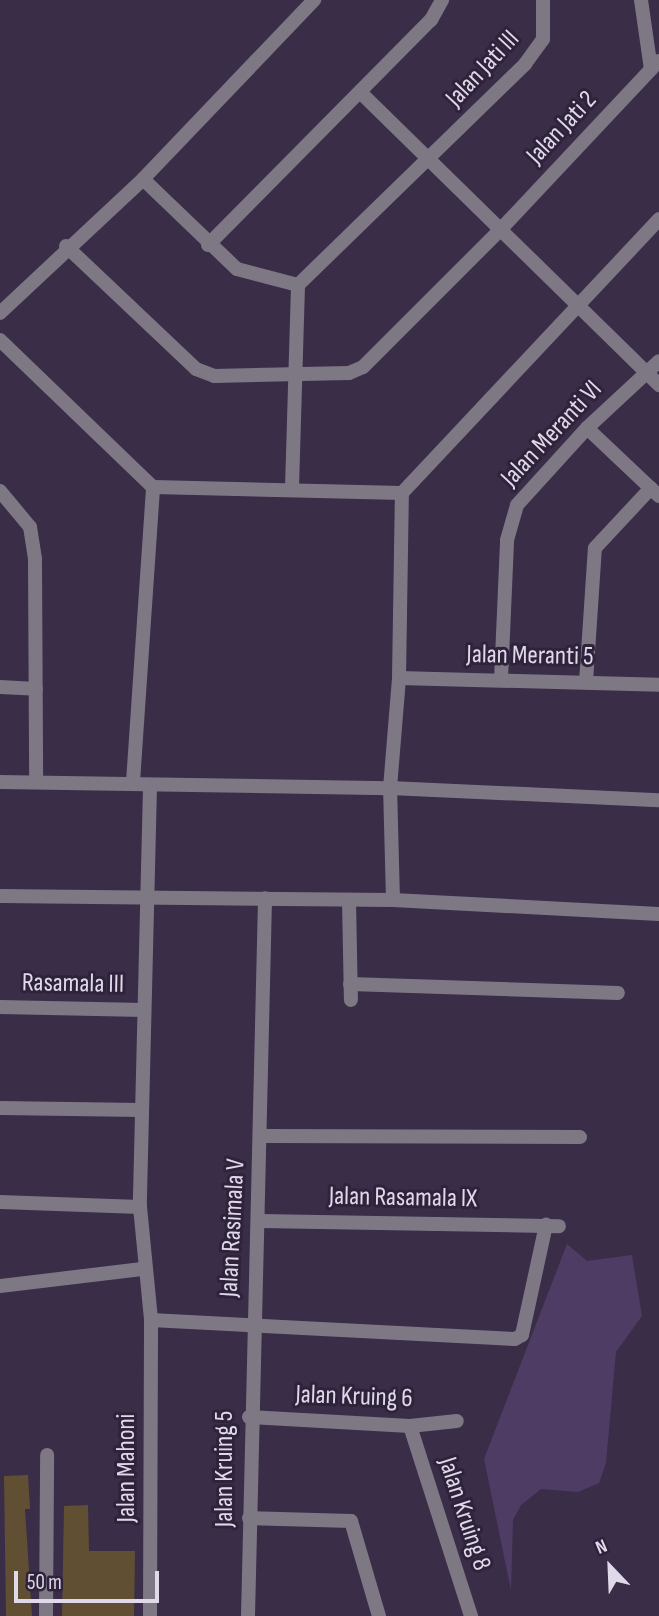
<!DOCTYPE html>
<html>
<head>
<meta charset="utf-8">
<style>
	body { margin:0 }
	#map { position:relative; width:659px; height:1616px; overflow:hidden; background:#392d47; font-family:"Sofia Sans Condensed",sans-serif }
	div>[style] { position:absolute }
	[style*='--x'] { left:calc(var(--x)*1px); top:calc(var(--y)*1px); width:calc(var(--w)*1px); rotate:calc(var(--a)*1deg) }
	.green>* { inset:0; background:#4f3c64 }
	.building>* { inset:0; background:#614f34 }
	.minor>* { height:14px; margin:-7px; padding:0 7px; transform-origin:7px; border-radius:7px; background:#7e7885 }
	span { translate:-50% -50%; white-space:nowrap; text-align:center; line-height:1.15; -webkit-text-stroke:6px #2f233c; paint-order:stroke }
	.street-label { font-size:26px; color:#e0d9e9 }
	.north { position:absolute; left:575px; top:1532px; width:70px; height:70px; -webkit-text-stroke:5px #2f233c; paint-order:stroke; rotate:337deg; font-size:19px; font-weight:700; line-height:28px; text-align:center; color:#e0d9e9 }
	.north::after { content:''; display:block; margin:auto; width:24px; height:32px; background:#e0d9e9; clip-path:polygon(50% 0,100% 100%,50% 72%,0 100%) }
	.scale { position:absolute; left:14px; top:1571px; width:145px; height:32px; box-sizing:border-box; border:4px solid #e0d9e9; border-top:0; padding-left:9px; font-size:21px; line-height:24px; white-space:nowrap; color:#e0d9e9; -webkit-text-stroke:5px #2f233c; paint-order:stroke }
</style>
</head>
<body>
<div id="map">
	<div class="green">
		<i style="clip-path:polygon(567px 1244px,587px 1261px,632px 1255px,642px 1316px,616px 1352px,606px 1463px,599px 1483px,578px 1492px,541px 1489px,521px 1505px,513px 1520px,511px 1590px,484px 1459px)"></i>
	</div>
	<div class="building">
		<i style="clip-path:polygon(28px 1475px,30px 1509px,25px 1509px,32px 1616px,6px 1616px,4px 1476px)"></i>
		<i style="clip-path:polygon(88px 1505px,89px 1551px,135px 1551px,134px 1616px,62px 1616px,64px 1506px)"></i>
	</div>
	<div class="minor">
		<i style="--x:641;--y:0;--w:70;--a:81.8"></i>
		<i style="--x:360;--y:92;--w:419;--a:44.4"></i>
		<i style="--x:143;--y:179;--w:130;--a:43.8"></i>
		<i style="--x:237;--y:269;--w:63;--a:14.7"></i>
		<i style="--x:208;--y:245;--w:317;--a:-45.3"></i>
		<i style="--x:431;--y:20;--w:23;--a:-61"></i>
		<i style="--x:66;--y:246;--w:179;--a:43.4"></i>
		<i style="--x:196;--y:369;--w:19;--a:21"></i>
		<i style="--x:214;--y:376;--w:135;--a:-1.3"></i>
		<i style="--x:349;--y:373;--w:15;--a:-23"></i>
		<i style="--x:363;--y:367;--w:197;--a:-45"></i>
		<i style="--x:502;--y:228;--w:229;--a:-46.8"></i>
		<i style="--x:0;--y:313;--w:196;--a:-43.1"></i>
		<i style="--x:143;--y:179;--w:248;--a:-46.3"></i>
		<i style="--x:0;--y:340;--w:212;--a:43.9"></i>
		<i style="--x:153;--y:487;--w:249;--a:1.4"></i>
		<i style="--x:587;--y:428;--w:99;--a:43.4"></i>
		<i style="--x:292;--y:488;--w:203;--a:-88.3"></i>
		<i style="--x:298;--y:285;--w:317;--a:-44.2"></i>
		<i style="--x:525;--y:64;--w:31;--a:-54"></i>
		<i style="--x:543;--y:39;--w:39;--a:-90"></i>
		<i style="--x:0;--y:491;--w:47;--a:50.2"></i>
		<i style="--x:30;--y:527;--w:33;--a:81"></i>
		<i style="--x:35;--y:560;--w:221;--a:89.7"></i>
		<i style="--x:399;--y:678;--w:260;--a:1.5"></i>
		<i style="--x:501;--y:680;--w:140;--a:-87.5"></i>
		<i style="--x:507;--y:540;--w:36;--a:-74"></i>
		<i style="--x:517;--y:505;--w:104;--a:-47.7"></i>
		<i style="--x:587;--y:428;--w:98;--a:-42.9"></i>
		<i style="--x:586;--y:682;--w:134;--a:-86.2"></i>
		<i style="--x:595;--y:548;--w:82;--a:-47"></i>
		<i style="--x:0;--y:687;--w:36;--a:3"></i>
		<i style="--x:0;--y:782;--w:390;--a:0.9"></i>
		<i style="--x:390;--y:788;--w:110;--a:-85.3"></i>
		<i style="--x:399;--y:678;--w:185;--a:-89.1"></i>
		<i style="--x:402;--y:493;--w:376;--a:-46.8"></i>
		<i style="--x:133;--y:782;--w:296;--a:-86.1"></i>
		<i style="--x:150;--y:787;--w:420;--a:91.4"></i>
		<i style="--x:140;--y:1207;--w:114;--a:84.4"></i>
		<i style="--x:151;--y:1320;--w:364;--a:3"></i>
		<i style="--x:515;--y:1339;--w:8;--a:-30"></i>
		<i style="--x:522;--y:1335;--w:113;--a:-77.7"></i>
		<i style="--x:0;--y:896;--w:393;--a:0.6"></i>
		<i style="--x:393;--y:900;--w:266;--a:3"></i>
		<i style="--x:349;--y:900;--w:100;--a:88.9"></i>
		<i style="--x:393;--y:900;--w:112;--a:-91.5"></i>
		<i style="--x:390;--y:788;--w:269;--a:2.6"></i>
		<i style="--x:350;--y:984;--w:268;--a:1.9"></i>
		<i style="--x:0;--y:1007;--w:144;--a:1.2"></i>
		<i style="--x:0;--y:1108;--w:142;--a:0.8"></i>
		<i style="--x:261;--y:1136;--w:319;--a:0.2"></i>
		<i style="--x:0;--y:1202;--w:140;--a:2"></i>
		<i style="--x:260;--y:1221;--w:299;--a:1"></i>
		<i style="--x:0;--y:1286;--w:143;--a:-6.8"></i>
		<i style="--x:249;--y:1417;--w:161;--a:3.2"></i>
		<i style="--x:410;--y:1426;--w:47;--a:-6.1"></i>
		<i style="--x:410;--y:1426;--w:200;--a:72.2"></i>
		<i style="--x:249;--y:1518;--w:102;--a:1.7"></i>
		<i style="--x:351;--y:1521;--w:99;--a:73.6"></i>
		<i style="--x:46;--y:1616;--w:161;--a:-89.6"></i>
		<i style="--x:150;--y:1616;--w:296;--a:-89.8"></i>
		<i style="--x:248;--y:1616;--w:718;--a:-88.64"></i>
	</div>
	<div class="street-label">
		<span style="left:483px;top:69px;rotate:-47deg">Jalan Jati III</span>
		<span style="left:562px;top:128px;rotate:-47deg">Jalan Jati 2</span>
		<span style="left:552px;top:434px;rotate:-47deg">Jalan Meranti VI</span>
		<span style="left:530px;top:656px;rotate:1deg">Jalan Meranti 5</span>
		<span style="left:73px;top:984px;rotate:1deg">Rasamala III</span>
		<span style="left:403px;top:1198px;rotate:1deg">Jalan Rasamala IX</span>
		<span style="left:233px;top:1228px;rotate:-87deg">Jalan Rasimala V</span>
		<span style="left:354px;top:1397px;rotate:2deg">Jalan Kruing 6</span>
		<span style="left:127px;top:1468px;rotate:-90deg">Jalan Mahoni</span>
		<span style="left:225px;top:1469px;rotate:-90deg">Jalan Kruing 5</span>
		<span style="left:464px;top:1514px;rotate:72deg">Jalan Kruing 8</span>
	</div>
	<div class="north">N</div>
	<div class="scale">50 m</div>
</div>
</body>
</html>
